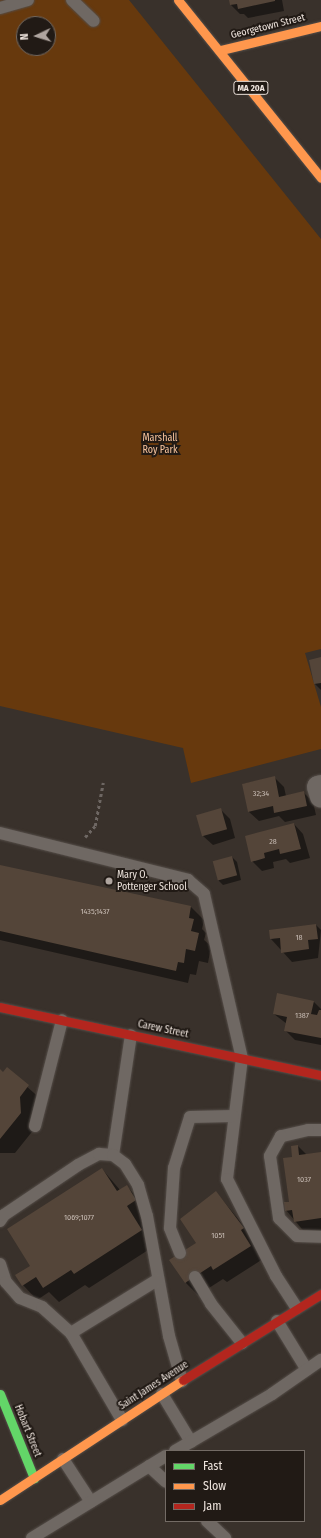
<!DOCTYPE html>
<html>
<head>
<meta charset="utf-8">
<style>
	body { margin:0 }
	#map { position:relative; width:321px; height:1538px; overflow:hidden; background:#39312b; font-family:"Fira Sans Condensed",sans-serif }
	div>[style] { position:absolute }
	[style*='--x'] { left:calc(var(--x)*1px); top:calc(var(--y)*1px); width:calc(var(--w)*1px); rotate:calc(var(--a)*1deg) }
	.green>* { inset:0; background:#67390d }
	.shadow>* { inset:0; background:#0007 }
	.building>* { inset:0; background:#544539; transform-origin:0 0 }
	.path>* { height:2.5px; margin-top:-1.25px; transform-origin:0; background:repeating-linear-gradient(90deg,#6e6763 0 3px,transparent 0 6px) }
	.roads { filter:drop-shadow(0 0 1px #554e49) drop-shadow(0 0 1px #554e49) }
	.lane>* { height:12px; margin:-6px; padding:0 6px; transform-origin:6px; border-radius:6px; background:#6f6863 }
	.street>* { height:22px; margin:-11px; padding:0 11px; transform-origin:11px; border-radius:11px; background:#6f6863 }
	.fast>* { height:9px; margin:-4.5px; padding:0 4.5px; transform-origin:4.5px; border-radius:4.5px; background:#63d668 }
	.slow>* { height:9px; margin:-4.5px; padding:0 4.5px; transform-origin:4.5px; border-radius:4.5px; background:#ff974d }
	.jam>* { height:9px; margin:-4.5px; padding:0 4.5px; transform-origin:4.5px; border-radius:4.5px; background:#b3261e }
	.dots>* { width:11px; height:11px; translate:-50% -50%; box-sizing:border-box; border:2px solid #211a15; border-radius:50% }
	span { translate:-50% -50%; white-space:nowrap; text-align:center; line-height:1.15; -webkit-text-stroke:4px #211a15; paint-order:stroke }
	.number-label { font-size:8px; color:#c8bcb4 }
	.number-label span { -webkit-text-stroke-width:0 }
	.shield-label span { padding:1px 3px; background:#211a15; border:1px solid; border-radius:3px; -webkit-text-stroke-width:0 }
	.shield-label { font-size:9px; color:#eee4dd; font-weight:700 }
	.street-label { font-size:10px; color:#eee4dd }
	.park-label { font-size:10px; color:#f9c59f }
	.poi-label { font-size:10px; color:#eee4dd }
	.left { translate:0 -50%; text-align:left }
	.legend { position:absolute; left:165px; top:1450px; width:140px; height:72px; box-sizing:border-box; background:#211a15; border:1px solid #736b65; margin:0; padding:5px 7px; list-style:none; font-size:12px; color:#eee4dd }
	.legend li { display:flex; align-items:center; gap:8px; height:20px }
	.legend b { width:20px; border:1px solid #736b65 }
	.north { position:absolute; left:16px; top:16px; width:40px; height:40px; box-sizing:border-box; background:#211a15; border:1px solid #736b65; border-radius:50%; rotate:266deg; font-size:11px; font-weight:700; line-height:16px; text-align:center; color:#eee4dd }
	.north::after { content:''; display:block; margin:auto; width:14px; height:18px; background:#afa59f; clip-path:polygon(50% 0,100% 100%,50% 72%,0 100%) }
</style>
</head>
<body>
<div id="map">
	<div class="green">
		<i style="clip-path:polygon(evenodd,0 0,129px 0,321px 239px,321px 649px,305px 653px,321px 707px,321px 749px,191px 783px,183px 748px,0 706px,0 0,24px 24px,48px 24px,48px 48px,24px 48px,24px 24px)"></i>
	</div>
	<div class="shadow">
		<i style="clip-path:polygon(230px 0,282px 0,284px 11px,248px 18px,244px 14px,240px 14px,231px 5px)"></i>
		<i style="clip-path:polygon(321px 658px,321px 690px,315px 684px)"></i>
		<i style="clip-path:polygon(274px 777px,284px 787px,286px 796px,303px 792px,313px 802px,316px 815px,285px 822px,279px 816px,259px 821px,249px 812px,243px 784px)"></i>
		<i style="clip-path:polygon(220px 809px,230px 819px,235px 838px,213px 845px,203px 836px)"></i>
		<i style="clip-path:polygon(294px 824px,303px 834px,310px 858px,290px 863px,286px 859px,273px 862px,274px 868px,262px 871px,252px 861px)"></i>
		<i style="clip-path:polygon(232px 857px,237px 862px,241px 880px,223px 885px,218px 880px)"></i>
		<i style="clip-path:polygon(0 866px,191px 907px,204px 920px,202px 929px,206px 933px,204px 940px,211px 946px,208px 963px,199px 961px,196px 975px,190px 974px,188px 983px,0 940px)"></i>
		<i style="clip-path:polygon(316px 925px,321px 930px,318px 958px,292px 962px,271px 939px)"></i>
		<i style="clip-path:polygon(314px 1002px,321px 1009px,321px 1045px,295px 1040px,285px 1030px,287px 1024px,274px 1014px)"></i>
		<i style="clip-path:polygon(7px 1069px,43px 1101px,35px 1128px,15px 1153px,0 1153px,0 1070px,3px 1073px)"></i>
		<i style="clip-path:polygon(298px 1146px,307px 1155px,321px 1153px,321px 1233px,307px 1235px,286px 1210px,291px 1203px,294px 1158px)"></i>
		<i style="clip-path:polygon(102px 1169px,120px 1190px,126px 1186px,141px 1201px,150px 1215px,141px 1221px,156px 1245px,89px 1288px,85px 1285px,59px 1302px,49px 1292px,37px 1300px,23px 1285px,32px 1266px)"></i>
		<i style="clip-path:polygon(216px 1192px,256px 1241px,263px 1259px,227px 1282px,223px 1279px,198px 1295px,186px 1283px)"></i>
	</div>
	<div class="building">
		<i style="clip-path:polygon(229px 0,275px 0,275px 1px,238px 9px,237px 4px,230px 5px)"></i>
		<i style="clip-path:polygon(321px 657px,321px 683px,314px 684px,309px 660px)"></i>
		<i style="clip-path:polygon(275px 776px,279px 797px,304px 791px,307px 806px,274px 813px,273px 806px,248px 812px,242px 784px)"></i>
		<i style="left:221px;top:808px;width:22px;height:26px;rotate:74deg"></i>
		<i style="clip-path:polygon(294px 823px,301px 849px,280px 854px,279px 849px,264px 853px,265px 858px,251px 862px,245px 836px)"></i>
		<i style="left:232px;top:856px;width:20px;height:20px;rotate:75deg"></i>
		<i style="clip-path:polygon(0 865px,191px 906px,189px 918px,194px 919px,191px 931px,199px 933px,195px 951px,186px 949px,184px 963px,178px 962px,176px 971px,0 931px)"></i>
		<i style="clip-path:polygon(316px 924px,318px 939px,308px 940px,309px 949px,281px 953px,280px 938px,270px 939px,269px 930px)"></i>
		<i style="clip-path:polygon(277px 993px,314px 1001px,311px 1014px,317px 1015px,319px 1010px,321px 1010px,321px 1038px,284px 1031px,287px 1017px,273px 1014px)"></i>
		<i style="clip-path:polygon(7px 1067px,29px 1085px,20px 1097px,21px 1113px,0 1139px,0 1069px,3px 1072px)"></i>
		<i style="clip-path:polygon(298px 1145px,299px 1155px,321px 1152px,321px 1218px,294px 1222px,292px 1210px,285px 1211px,284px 1202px,289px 1202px,283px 1158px,292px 1157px,291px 1146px)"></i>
		<i style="clip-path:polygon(102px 1168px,117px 1191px,127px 1185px,136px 1200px,127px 1206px,142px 1230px,74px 1274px,71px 1270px,43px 1288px,36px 1277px,22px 1286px,15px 1275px,30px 1266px,7px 1229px)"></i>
		<i style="clip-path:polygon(216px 1191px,244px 1228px,241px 1230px,251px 1246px,213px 1270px,211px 1266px,185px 1283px,169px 1260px,196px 1243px,180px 1219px)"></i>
	</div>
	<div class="path">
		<i style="--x:85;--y:837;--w:15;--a:-48"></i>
		<i style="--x:95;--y:826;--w:44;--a:-79.5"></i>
	</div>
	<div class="roads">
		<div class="lane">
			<i style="--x:72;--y:0;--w:30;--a:44"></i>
			<i style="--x:0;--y:8;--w:29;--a:-16"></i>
			<i style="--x:0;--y:833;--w:194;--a:14"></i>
			<i style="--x:188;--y:880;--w:21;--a:41"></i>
			<i style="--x:204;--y:894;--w:168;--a:77"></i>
			<i style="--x:242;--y:1058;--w:122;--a:97.1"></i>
			<i style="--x:227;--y:1179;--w:109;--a:63.2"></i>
			<i style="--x:276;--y:1276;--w:38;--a:57"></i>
			<i style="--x:35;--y:1126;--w:109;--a:-75.7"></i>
			<i style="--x:321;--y:1130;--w:13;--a:180"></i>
			<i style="--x:308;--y:1130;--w:28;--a:167"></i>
			<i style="--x:281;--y:1136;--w:23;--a:119"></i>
			<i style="--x:270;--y:1156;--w:63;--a:81.7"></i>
			<i style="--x:279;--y:1218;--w:25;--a:45"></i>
			<i style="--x:297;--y:1236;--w:24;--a:2"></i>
			<i style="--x:113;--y:1155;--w:121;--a:-81.5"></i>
			<i style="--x:0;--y:1221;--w:7;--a:-56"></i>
			<i style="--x:4;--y:1215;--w:89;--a:-34"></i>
			<i style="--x:78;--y:1165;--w:24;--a:-28"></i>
			<i style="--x:99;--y:1154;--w:14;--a:4"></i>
			<i style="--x:113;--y:1155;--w:15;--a:37"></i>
			<i style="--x:125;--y:1164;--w:25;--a:58"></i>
			<i style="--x:138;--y:1185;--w:32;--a:74"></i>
			<i style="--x:147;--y:1216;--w:122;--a:79.6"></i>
			<i style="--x:169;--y:1336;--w:47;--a:73.9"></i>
			<i style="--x:180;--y:1253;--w:27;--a:-112"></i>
			<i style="--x:170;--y:1228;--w:60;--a:-86.2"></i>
			<i style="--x:174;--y:1168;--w:53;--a:-72.6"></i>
			<i style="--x:190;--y:1117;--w:43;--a:-1.3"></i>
			<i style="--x:0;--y:1264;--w:19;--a:72"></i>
			<i style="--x:6;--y:1282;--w:21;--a:49"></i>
			<i style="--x:20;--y:1298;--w:24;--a:22"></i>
			<i style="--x:42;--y:1307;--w:39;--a:42"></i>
			<i style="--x:71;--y:1333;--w:101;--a:59.6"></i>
			<i style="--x:195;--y:1277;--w:31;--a:59"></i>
			<i style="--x:211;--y:1304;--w:50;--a:51.5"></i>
			<i style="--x:277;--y:1321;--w:57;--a:58.5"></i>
			<i style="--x:71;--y:1333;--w:101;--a:-31.6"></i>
			<i style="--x:162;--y:1394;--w:56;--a:58.9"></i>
			<i style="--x:175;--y:1451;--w:113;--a:-30.4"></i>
			<i style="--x:272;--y:1394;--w:60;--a:-34.8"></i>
			<i style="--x:63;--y:1459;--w:51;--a:56.9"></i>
			<i style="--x:149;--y:1466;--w:23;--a:43"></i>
			<i style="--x:207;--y:1521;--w:25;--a:43"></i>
			<i style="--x:32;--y:1538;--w:157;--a:-31.5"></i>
		</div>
		<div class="street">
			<i style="--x:321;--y:786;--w:3;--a:162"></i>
			<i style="--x:318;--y:787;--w:10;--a:73"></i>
		</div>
		<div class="fast">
			<i style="--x:0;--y:1394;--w:91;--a:68"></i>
		</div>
		<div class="slow">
			<i style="--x:178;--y:0;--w:228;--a:51.2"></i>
			<i style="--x:221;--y:50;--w:103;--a:-13.5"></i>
			<i style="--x:0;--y:1500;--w:219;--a:-33.3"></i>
		</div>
		<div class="jam">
			<i style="--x:0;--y:1007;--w:328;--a:12"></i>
			<i style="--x:183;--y:1380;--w:163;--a:-31.9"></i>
		</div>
	</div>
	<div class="dots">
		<i style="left:109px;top:881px;background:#afa59f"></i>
	</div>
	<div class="number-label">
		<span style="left:261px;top:794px">32;34</span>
		<span style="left:273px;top:842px">28</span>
		<span style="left:95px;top:912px">1435;1437</span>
		<span style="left:299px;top:938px">18</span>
		<span style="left:302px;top:1016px">1387</span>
		<span style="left:304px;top:1180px">1037</span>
		<span style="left:79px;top:1218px">1069;1077</span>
		<span style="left:218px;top:1236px">1051</span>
	</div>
	<div class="shield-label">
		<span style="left:251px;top:88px">MA 20A</span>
	</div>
	<div class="street-label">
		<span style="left:268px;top:27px;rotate:-14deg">Georgetown Street</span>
		<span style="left:163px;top:1030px;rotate:12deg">Carew Street</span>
		<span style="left:154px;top:1386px;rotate:-33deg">Saint James Avenue</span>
		<span style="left:27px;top:1431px;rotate:68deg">Hobart Street</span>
	</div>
	<div class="park-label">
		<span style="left:160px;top:444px">Marshall<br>Roy Park</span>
	</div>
	<div class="poi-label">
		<span class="left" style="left:117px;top:881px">Mary O.<br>Pottenger School</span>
	</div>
	<ul class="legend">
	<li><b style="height:5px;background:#63d668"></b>Fast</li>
	<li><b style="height:5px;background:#ff974d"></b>Slow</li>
	<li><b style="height:5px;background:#b3261e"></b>Jam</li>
	</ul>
	<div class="north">N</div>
</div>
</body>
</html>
